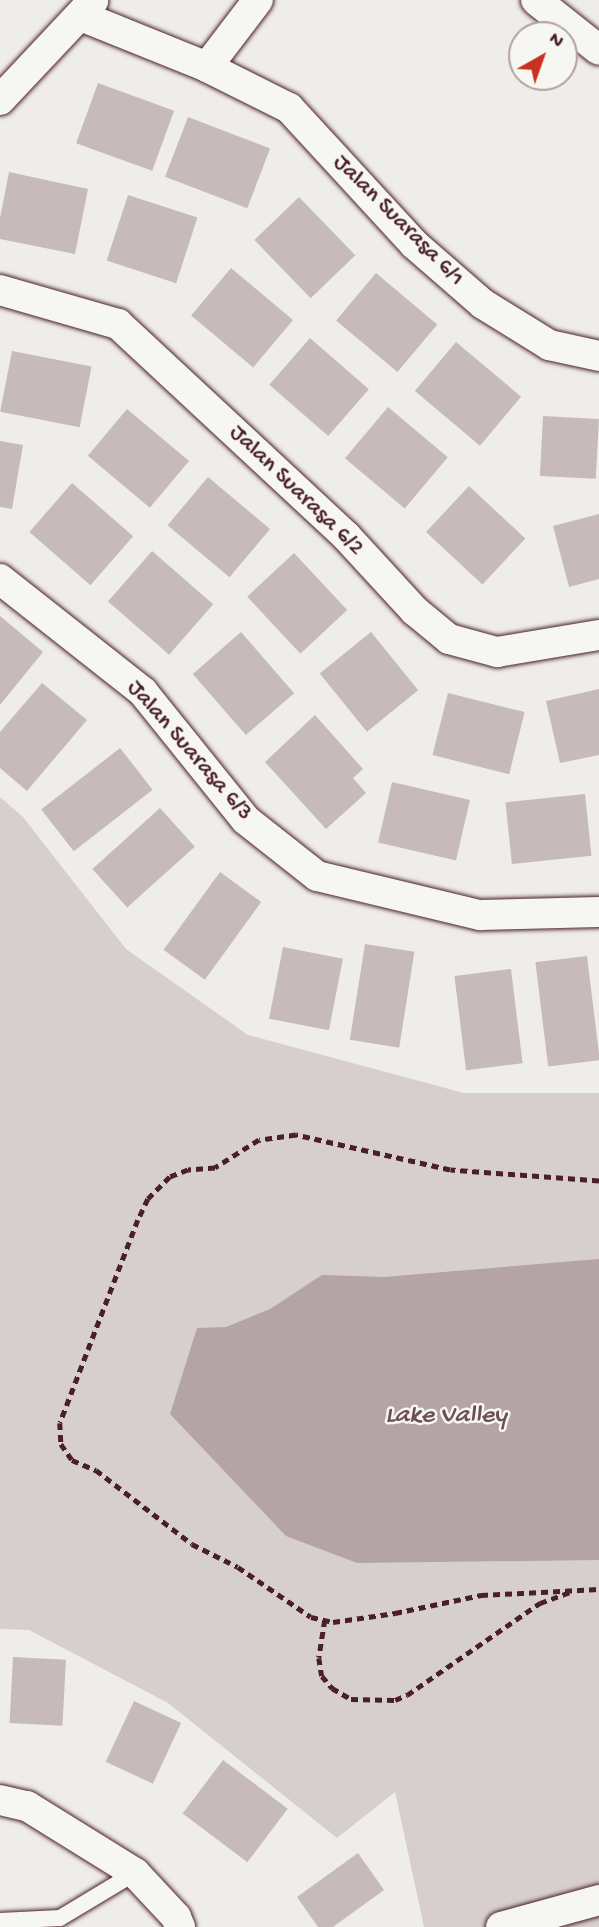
<!DOCTYPE html>
<html>
<head>
<meta charset="utf-8">
<style>
	body { margin:0 }
	#map { position:relative; width:599px; height:1927px; overflow:hidden; background:#efedea; font-family:"Gochi Hand",sans-serif }
	div>[style] { position:absolute }
	[style*='--x'] { left:calc(var(--x)*1px); top:calc(var(--y)*1px); width:calc(var(--w)*1px); rotate:calc(var(--a)*1deg) }
	.green>* { inset:0; background:#d7cfce }
	.water>* { inset:0; background:#b4a4a5 }
	.building>* { inset:0; background:#c6babb; transform-origin:0 0 }
	.path>* { height:4.5px; margin-top:-2.25px; transform-origin:0; background:repeating-linear-gradient(90deg,#4a1f2b 0 7px,transparent 0 12px) }
	.roads { filter:drop-shadow(0 0 2px #4a1f2b) drop-shadow(0 0 2px #4a1f2b) }
	.lane>* { height:16px; margin:-8px; padding:0 8px; transform-origin:8px; border-radius:8px; background:#f6f6f2 }
	.street>* { height:30px; margin:-15px; padding:0 15px; transform-origin:15px; border-radius:15px; background:#f6f6f2 }
	span { translate:-50% -50%; white-space:nowrap; text-align:center; line-height:1.15; -webkit-text-stroke:5px #f6f6f2; paint-order:stroke }
	.street-label { font-size:24px; color:#4a1f2b }
	.water-label { font-size:26px; color:#6f4e56; font-style:italic }
	.north { position:absolute; left:508px; top:21px; width:70px; height:70px; box-sizing:border-box; background:#f6f6f2; border:2px solid #b1a0a2; border-radius:50%; rotate:40deg; font-size:19px; font-weight:700; line-height:28px; text-align:center; color:#4a1f2b }
	.north::after { content:''; display:block; margin:auto; width:24px; height:32px; background:#c8321e; clip-path:polygon(50% 0,100% 100%,50% 72%,0 100%) }
</style>
</head>
<body>
<div id="map">
	<div class="green">
		<i style="clip-path:polygon(0 797px,23px 817px,126px 949px,248px 1035px,464px 1093px,599px 1093px,599px 1927px,424px 1927px,395px 1792px,337px 1838px,168px 1703px,29px 1630px,0 1629px)"></i>
	</div>
	<div class="water">
		<i style="clip-path:polygon(599px 1259px,599px 1560px,357px 1563px,286px 1536px,170px 1414px,197px 1328px,226px 1327px,270px 1309px,322px 1275px,384px 1277px)"></i>
	</div>
	<div class="building">
		<i style="left:98px;top:83px;width:81px;height:64px;rotate:20deg"></i>
		<i style="left:188px;top:117px;width:88px;height:64px;rotate:21deg"></i>
		<i style="clip-path:polygon(9px 172px,88px 189px,75px 254px,0 239px,0 218px)"></i>
		<i style="left:128px;top:195px;width:73px;height:69px;rotate:18deg"></i>
		<i style="left:299px;top:197px;width:81px;height:62px;rotate:46deg"></i>
		<i style="left:231px;top:268px;width:81px;height:62px;rotate:40deg"></i>
		<i style="left:376px;top:273px;width:80px;height:62px;rotate:40deg"></i>
		<i style="left:310px;top:338px;width:78px;height:62px;rotate:41deg"></i>
		<i style="left:456px;top:342px;width:85px;height:64px;rotate:40deg"></i>
		<i style="left:12px;top:351px;width:81px;height:62px;rotate:11deg"></i>
		<i style="left:388px;top:407px;width:78px;height:67px;rotate:40deg"></i>
		<i style="left:127px;top:409px;width:81px;height:61px;rotate:40deg"></i>
		<i style="left:543px;top:416px;width:56px;height:60px;rotate:3deg"></i>
		<i style="clip-path:polygon(0 441px,23px 445px,12px 509px,0 507px)"></i>
		<i style="left:208px;top:477px;width:81px;height:63px;rotate:40deg"></i>
		<i style="left:72px;top:483px;width:81px;height:65px;rotate:41deg"></i>
		<i style="left:469px;top:486px;width:77px;height:63px;rotate:43deg"></i>
		<i style="clip-path:polygon(599px 514px,599px 579px,569px 587px,553px 526px)"></i>
		<i style="left:152px;top:551px;width:81px;height:67px;rotate:41deg"></i>
		<i style="left:294px;top:553px;width:78px;height:64px;rotate:47deg"></i>
		<i style="clip-path:polygon(0 616px,43px 652px,0 705px)"></i>
		<i style="left:241px;top:632px;width:81px;height:64px;rotate:49deg"></i>
		<i style="left:371px;top:632px;width:75px;height:66px;rotate:51deg"></i>
		<i style="clip-path:polygon(42px 683px,87px 720px,27px 791px,0 768px,0 732px)"></i>
		<i style="clip-path:polygon(599px 689px,599px 755px,560px 763px,546px 701px)"></i>
		<i style="left:448px;top:693px;width:79px;height:64px;rotate:14deg"></i>
		<i style="clip-path:polygon(315px 715px,363px 769px,353px 778px,366px 793px,326px 829px,265px 762px)"></i>
		<i style="left:120px;top:748px;width:53px;height:100px;rotate:52deg"></i>
		<i style="left:392px;top:782px;width:80px;height:62px;rotate:13deg"></i>
		<i style="left:585px;top:794px;width:62px;height:80px;rotate:84deg"></i>
		<i style="left:160px;top:808px;width:52px;height:91px;rotate:48deg"></i>
		<i style="left:220px;top:872px;width:51px;height:96px;rotate:36deg"></i>
		<i style="left:365px;top:944px;width:50px;height:97px;rotate:9deg"></i>
		<i style="left:283px;top:947px;width:61px;height:73px;rotate:11deg"></i>
		<i style="left:587px;top:956px;width:105px;height:52px;rotate:83deg"></i>
		<i style="left:511px;top:969px;width:95px;height:57px;rotate:83deg"></i>
		<i style="left:13px;top:1657px;width:53px;height:66px;rotate:3deg"></i>
		<i style="left:134px;top:1701px;width:52px;height:67px;rotate:25deg"></i>
		<i style="left:223px;top:1760px;width:81px;height:67px;rotate:37deg"></i>
		<i style="clip-path:polygon(358px 1853px,384px 1890px,333px 1927px,318px 1927px,297px 1897px)"></i>
	</div>
	<div class="path">
		<i style="--x:599;--y:1181;--w:149;--a:-175.8"></i>
		<i style="--x:450;--y:1170;--w:158;--a:-167.2"></i>
		<i style="--x:296;--y:1135;--w:37;--a:172"></i>
		<i style="--x:259;--y:1140;--w:52;--a:147.5"></i>
		<i style="--x:215;--y:1168;--w:27;--a:176"></i>
		<i style="--x:188;--y:1170;--w:19;--a:159"></i>
		<i style="--x:170;--y:1177;--w:31;--a:135"></i>
		<i style="--x:148;--y:1199;--w:23;--a:115"></i>
		<i style="--x:138;--y:1220;--w:217;--a:111"></i>
		<i style="--x:60;--y:1423;--w:21;--a:87"></i>
		<i style="--x:61;--y:1444;--w:19;--a:55"></i>
		<i style="--x:72;--y:1460;--w:26;--a:23"></i>
		<i style="--x:96;--y:1470;--w:121;--a:37.6"></i>
		<i style="--x:192;--y:1544;--w:51;--a:26.6"></i>
		<i style="--x:238;--y:1567;--w:88;--a:34.4"></i>
		<i style="--x:311;--y:1617;--w:23;--a:13"></i>
		<i style="--x:333;--y:1622;--w:63;--a:-8.3"></i>
		<i style="--x:395;--y:1613;--w:88;--a:-11.8"></i>
		<i style="--x:481;--y:1595;--w:118;--a:-2.9"></i>
		<i style="--x:325;--y:1620;--w:38;--a:99"></i>
		<i style="--x:319;--y:1658;--w:18;--a:81"></i>
		<i style="--x:322;--y:1676;--w:16;--a:50"></i>
		<i style="--x:332;--y:1688;--w:22;--a:30"></i>
		<i style="--x:351;--y:1699;--w:44;--a:1.3"></i>
		<i style="--x:395;--y:1700;--w:13;--a:-23"></i>
		<i style="--x:407;--y:1695;--w:162;--a:-34.7"></i>
		<i style="--x:540;--y:1603;--w:35;--a:-20"></i>
	</div>
	<div class="roads">
		<div class="lane">
			<i style="--x:0;--y:1921;--w:60;--a:-2.9"></i>
			<i style="--x:60;--y:1918;--w:87;--a:-31"></i>
		</div>
		<div class="street">
			<i style="--x:536;--y:0;--w:80;--a:38.4"></i>
			<i style="--x:81;--y:16;--w:136;--a:22"></i>
			<i style="--x:207;--y:67;--w:92;--a:26.6"></i>
			<i style="--x:289;--y:108;--w:185;--a:47.4"></i>
			<i style="--x:414;--y:244;--w:91;--a:41"></i>
			<i style="--x:483;--y:304;--w:78;--a:31.8"></i>
			<i style="--x:549;--y:345;--w:51;--a:12.4"></i>
			<i style="--x:207;--y:67;--w:84;--a:-52.7"></i>
			<i style="--x:0;--y:100;--w:136;--a:-46.8"></i>
			<i style="--x:0;--y:290;--w:123;--a:16.1"></i>
			<i style="--x:118;--y:324;--w:311;--a:42.9"></i>
			<i style="--x:346;--y:536;--w:102;--a:47.4"></i>
			<i style="--x:415;--y:611;--w:44;--a:39.5"></i>
			<i style="--x:449;--y:639;--w:50;--a:15.2"></i>
			<i style="--x:497;--y:652;--w:103;--a:-9.5"></i>
			<i style="--x:0;--y:579;--w:182;--a:38.3"></i>
			<i style="--x:143;--y:692;--w:164;--a:51.2"></i>
			<i style="--x:246;--y:820;--w:90;--a:38.3"></i>
			<i style="--x:317;--y:876;--w:168;--a:13.5"></i>
			<i style="--x:480;--y:915;--w:119;--a:-1.4"></i>
			<i style="--x:0;--y:1800;--w:28;--a:13"></i>
			<i style="--x:27;--y:1806;--w:127;--a:31.8"></i>
			<i style="--x:135;--y:1873;--w:60;--a:47"></i>
			<i style="--x:176;--y:1917;--w:11;--a:68"></i>
			<i style="--x:501;--y:1927;--w:102;--a:-15.4"></i>
		</div>
	</div>
	<div class="street-label">
		<span style="left:398px;top:221px;rotate:45deg">Jalan Suarasa 6/1</span>
		<span style="left:296px;top:491px;rotate:44deg">Jalan Suarasa 6/2</span>
		<span style="left:189px;top:751px;rotate:49deg">Jalan Suarasa 6/3</span>
	</div>
	<div class="water-label">
		<span style="left:446px;top:1417px">Lake Valley</span>
	</div>
	<div class="north">N</div>
</div>
</body>
</html>
